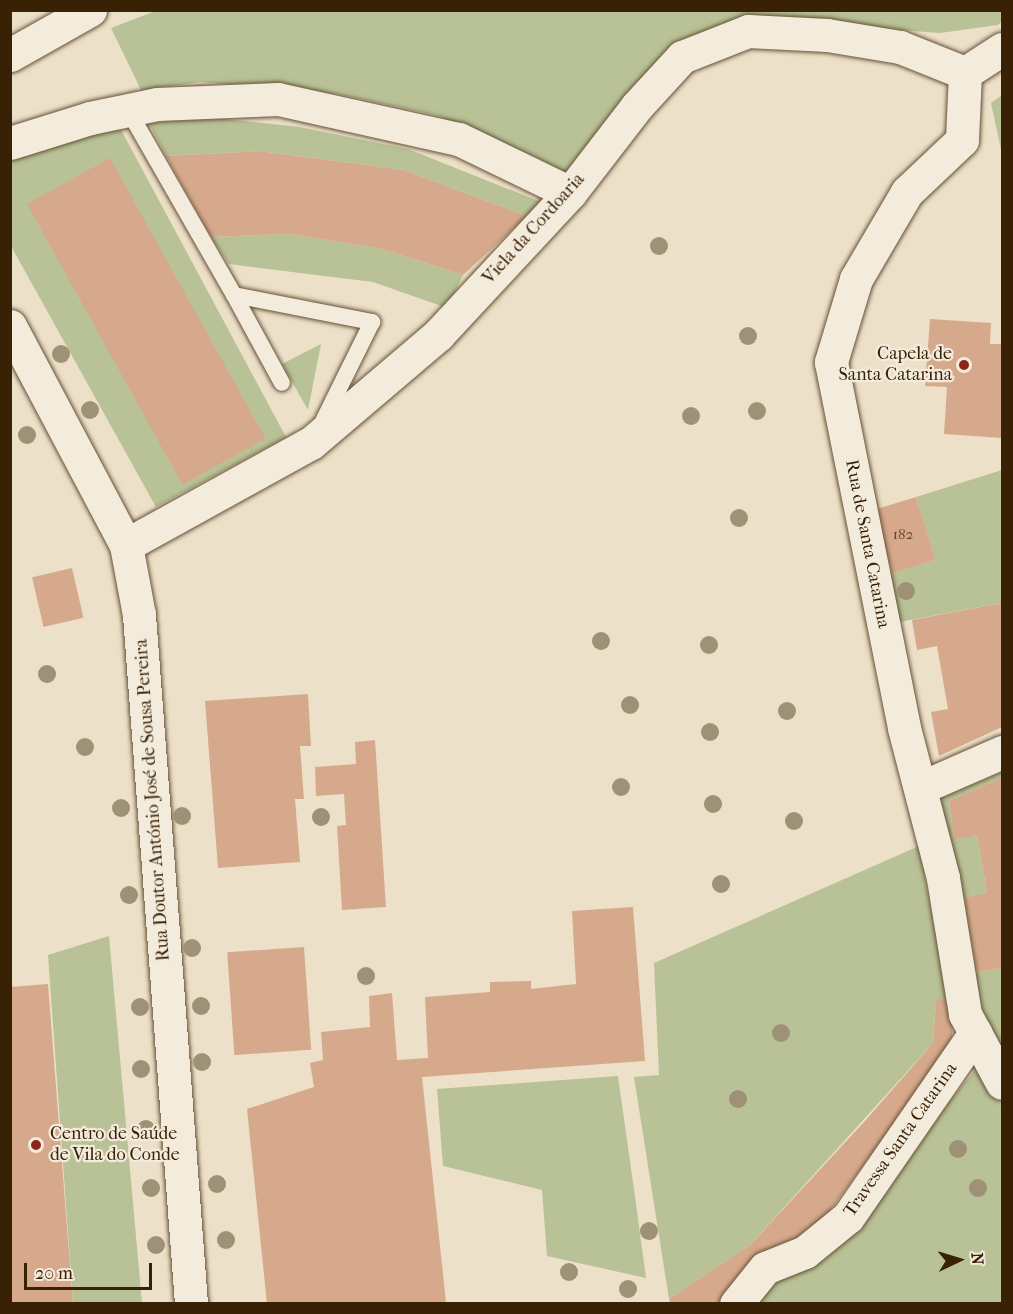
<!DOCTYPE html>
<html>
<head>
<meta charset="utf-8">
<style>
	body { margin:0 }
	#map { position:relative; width:1013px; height:1314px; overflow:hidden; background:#ece0c8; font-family:"IM FELL French Canon",serif }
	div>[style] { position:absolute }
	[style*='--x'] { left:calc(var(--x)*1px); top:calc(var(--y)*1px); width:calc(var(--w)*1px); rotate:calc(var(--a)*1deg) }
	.green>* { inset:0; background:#b8c296 }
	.building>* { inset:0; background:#d7a98c; transform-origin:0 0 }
	.roads { filter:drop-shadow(0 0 2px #665136) drop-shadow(0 0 2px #665136) }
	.service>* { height:16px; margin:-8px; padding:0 8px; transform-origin:8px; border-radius:8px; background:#f3ebdb }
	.minor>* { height:33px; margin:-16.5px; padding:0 16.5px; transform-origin:16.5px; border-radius:16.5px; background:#f3ebdb }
	.trees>* { width:18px; height:18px; margin:-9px; border-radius:50%; background:#9e9175 }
	.dots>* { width:16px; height:16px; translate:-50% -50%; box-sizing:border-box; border:3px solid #f3ebdb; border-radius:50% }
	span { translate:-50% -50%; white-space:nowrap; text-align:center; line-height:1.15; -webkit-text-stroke:4.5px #f3ebdb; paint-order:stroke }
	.number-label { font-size:15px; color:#604328 }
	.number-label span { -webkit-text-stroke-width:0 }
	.street-label { font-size:18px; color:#392106 }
	.poi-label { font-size:18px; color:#392106 }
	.right { translate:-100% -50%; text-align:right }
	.left { translate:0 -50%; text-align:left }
	.frame { position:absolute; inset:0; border:12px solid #392106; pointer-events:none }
	.north { position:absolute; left:929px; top:1230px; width:60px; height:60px; -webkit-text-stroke:4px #f3ebdb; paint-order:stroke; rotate:86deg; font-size:16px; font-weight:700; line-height:24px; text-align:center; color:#392106 }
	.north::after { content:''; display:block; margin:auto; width:21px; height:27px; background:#392106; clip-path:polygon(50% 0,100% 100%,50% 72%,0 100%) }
	.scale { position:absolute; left:24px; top:1263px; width:128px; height:27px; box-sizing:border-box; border:3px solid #392106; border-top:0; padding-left:8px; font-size:18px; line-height:21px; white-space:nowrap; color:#392106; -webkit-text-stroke:4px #f3ebdb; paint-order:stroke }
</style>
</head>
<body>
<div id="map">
	<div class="green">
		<i style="clip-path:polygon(158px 10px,1002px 11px,1002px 21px,998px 25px,940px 33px,743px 18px,566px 175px,536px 157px,436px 115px,337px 94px,201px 82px,141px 90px,111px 28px)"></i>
		<i style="clip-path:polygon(1002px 95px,1002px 154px,991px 103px)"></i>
		<i style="clip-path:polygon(216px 118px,299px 127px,408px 149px,546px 204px,527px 216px,404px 170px,259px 151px,166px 156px,149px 123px)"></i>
		<i style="clip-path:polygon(119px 126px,286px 437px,156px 507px,11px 246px,11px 156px)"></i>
		<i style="clip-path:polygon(290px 234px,382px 249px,463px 275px,447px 308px,373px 282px,229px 264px,211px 237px)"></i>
		<i style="clip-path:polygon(321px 344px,308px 410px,282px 364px)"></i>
		<i style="clip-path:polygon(1002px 470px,1002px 603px,899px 622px,886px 575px,935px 560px,916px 497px)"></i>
		<i style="clip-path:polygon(1002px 772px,1002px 778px,949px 801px,955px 838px,977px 835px,987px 893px,964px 899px,977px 972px,1002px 968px,1002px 1056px,981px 1019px,936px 800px)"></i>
		<i style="clip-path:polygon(919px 846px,948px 999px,936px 1001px,933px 1043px,750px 1245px,669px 1299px,634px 1077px,659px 1075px,654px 963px)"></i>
		<i style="clip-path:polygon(109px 936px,142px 1303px,73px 1303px,48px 955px)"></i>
		<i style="clip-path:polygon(980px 1064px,1002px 1102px,1002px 1303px,753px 1304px,771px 1281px,830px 1252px,875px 1209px,924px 1132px)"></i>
		<i style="clip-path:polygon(618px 1076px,637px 1211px,646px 1278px,547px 1256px,542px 1190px,443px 1166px,437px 1089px)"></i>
	</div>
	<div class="building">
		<i style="clip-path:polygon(259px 151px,404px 170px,527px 216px,463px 275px,382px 249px,290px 234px,211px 237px,166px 156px)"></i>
		<i style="left:110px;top:158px;width:321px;height:95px;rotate:61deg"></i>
		<i style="clip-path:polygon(930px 319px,991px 323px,990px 344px,1002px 344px,1002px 438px,944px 434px,947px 387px,925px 386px)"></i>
		<i style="left:916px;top:497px;width:66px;height:45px;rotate:73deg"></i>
		<i style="left:72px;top:568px;width:51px;height:41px;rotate:77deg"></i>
		<i style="clip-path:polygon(1002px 603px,1002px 727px,939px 756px,931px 712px,948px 709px,937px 646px,917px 650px,912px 620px)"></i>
		<i style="clip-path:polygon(308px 694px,311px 746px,300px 746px,304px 799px,295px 799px,300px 862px,218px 868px,205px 701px)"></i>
		<i style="clip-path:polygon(375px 740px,386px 907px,342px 910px,337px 826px,346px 825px,344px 794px,316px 796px,315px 767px,356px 764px,355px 742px)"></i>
		<i style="clip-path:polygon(1002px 778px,1002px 968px,977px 972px,964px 898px,987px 893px,977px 835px,955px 839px,949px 801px)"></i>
		<i style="clip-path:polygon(633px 907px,645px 1061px,422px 1077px,446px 1302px,267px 1304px,247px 1109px,314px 1087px,310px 1063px,323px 1060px,321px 1032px,370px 1027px,369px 996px,392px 993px,397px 1060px,428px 1058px,425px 997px,490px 992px,490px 982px,531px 981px,531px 989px,576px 984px,572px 911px)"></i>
		<i style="left:304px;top:947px;width:103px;height:77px;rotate:86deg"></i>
		<i style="clip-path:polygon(48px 984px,73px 1304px,10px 1304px,10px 987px)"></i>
		<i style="clip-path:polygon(948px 999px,953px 1021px,951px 1047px,811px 1236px,720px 1304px,671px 1304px,669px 1299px,750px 1245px,864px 1122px,933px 1043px,936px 1000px)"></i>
	</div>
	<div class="roads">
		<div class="service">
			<i style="--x:128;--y:110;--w:213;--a:60.2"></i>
			<i style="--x:234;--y:295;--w:141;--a:11.1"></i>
			<i style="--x:372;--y:322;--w:113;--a:116.3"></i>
			<i style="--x:234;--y:295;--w:100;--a:61.4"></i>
		</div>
		<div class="minor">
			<i style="--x:10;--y:55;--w:92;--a:-29.4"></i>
			<i style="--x:965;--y:73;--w:67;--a:92.6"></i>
			<i style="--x:962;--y:140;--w:76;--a:136.6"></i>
			<i style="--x:907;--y:192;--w:101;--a:120.4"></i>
			<i style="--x:856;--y:279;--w:87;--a:106.8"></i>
			<i style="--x:831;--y:362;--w:373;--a:78.7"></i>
			<i style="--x:904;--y:728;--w:155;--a:75.4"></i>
			<i style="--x:943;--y:878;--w:138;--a:80.8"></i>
			<i style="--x:965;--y:1014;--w:78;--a:61.8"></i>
			<i style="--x:965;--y:73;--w:44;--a:-33"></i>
			<i style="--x:10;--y:143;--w:84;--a:-17.4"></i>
			<i style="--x:90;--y:118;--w:68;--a:-11.8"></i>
			<i style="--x:157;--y:104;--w:121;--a:-2.4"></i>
			<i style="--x:278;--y:99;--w:185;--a:12.5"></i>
			<i style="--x:459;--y:139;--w:123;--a:25.9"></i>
			<i style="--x:10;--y:326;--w:248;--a:62.1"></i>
			<i style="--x:126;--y:545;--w:71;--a:79.5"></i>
			<i style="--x:139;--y:615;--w:691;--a:85.68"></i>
			<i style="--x:126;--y:545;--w:211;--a:-28.9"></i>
			<i style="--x:311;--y:443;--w:167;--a:-40.4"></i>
			<i style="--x:438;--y:335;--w:194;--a:-47.1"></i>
			<i style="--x:570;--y:193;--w:110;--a:-52.4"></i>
			<i style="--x:637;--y:106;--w:67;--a:-47.4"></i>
			<i style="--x:682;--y:57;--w:71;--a:-21.5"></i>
			<i style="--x:748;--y:31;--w:79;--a:2.9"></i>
			<i style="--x:827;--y:35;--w:74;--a:9.3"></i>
			<i style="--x:900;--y:47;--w:70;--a:21.8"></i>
			<i style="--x:920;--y:788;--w:90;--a:-23.7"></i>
			<i style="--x:736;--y:1304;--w:46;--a:-51.1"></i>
			<i style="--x:765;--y:1268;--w:43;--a:-21.8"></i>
			<i style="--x:805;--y:1252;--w:55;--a:-39.1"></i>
			<i style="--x:848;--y:1217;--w:224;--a:-55.4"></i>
		</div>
	</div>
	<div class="trees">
		<i style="left:659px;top:246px"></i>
		<i style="left:748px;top:336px"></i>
		<i style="left:61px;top:354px"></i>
		<i style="left:90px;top:410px"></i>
		<i style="left:757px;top:411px"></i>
		<i style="left:691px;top:416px"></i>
		<i style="left:27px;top:435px"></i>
		<i style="left:739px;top:518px"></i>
		<i style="left:906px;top:591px"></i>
		<i style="left:601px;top:641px"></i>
		<i style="left:709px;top:645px"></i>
		<i style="left:47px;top:674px"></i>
		<i style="left:630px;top:705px"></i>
		<i style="left:787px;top:711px"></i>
		<i style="left:710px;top:732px"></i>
		<i style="left:85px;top:747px"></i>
		<i style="left:621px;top:787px"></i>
		<i style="left:713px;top:804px"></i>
		<i style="left:121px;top:808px"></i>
		<i style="left:182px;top:816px"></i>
		<i style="left:321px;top:817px"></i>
		<i style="left:794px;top:821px"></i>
		<i style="left:721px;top:884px"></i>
		<i style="left:129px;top:895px"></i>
		<i style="left:192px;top:948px"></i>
		<i style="left:366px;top:976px"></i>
		<i style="left:201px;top:1006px"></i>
		<i style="left:140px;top:1007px"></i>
		<i style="left:781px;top:1033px"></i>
		<i style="left:202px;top:1062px"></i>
		<i style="left:141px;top:1069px"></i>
		<i style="left:738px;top:1099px"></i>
		<i style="left:146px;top:1129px"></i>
		<i style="left:958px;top:1149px"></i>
		<i style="left:217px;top:1184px"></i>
		<i style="left:151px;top:1188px"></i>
		<i style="left:978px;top:1188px"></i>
		<i style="left:649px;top:1231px"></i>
		<i style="left:226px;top:1240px"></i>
		<i style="left:156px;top:1245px"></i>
		<i style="left:569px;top:1272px"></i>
		<i style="left:628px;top:1289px"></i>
	</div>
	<div class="dots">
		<i style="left:964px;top:365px;background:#8f2418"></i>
		<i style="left:36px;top:1145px;background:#8f2418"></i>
	</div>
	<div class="number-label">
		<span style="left:903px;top:535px">182</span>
	</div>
	<div class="street-label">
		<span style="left:534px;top:229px;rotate:-48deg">Viela da Cordoaria</span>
		<span style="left:867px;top:544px;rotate:79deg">Rua de Santa Catarina</span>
		<span style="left:153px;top:800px;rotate:-94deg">Rua Doutor António José de Sousa Pereira</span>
		<span style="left:901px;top:1140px;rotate:-55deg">Travessa Santa Catarina</span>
	</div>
	<div class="poi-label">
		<span class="right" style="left:952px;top:365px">Capela de<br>Santa Catarina</span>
		<span class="left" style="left:50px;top:1145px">Centro de Saúde<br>de Vila do Conde</span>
	</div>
	<div class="frame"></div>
	<div class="north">N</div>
	<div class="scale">20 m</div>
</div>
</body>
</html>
